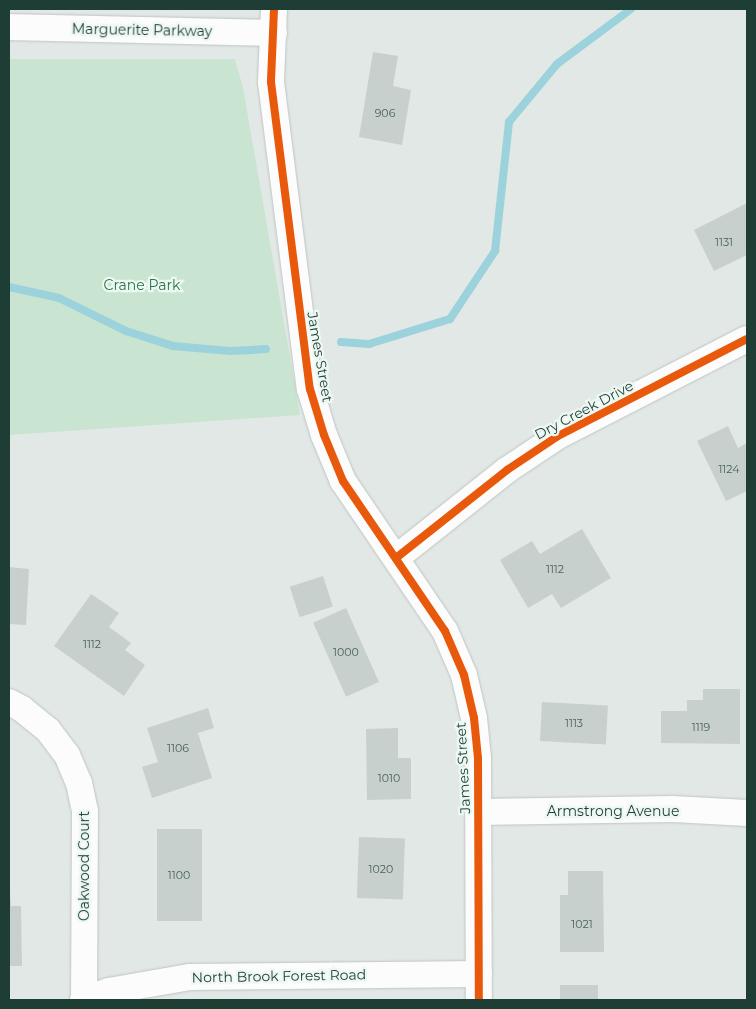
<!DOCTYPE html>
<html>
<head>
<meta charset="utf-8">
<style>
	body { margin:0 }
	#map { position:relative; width:756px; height:1009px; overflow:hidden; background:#e2e8e5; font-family:Montserrat,sans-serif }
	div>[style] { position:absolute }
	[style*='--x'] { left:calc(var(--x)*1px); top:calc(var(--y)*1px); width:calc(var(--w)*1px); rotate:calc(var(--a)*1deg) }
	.green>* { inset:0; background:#c9e4d1 }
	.stream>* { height:8px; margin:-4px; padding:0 4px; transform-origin:4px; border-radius:4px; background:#9cd2dc }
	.building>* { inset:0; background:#c8d0cd; transform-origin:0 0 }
	.roads { filter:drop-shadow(0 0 1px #bec5c2) drop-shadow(0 0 1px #bec5c2) }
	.minor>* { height:26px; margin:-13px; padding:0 13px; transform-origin:13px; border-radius:13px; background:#fbfcfb }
	.cycleway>* { height:8px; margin:-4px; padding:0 4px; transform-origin:4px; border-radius:4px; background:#e8590c }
	span { translate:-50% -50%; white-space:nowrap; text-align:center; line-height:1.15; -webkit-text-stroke:4.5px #eef8f3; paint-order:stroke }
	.number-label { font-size:11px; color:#49625c }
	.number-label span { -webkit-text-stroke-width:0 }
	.street-label { font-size:14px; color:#1d3d35 }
	.park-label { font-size:14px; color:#237846 }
	.frame { position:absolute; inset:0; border:10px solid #1d3d35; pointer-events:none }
</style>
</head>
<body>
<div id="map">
	<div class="green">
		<i style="clip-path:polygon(9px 59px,235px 59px,243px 88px,300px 415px,9px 435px)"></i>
	</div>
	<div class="stream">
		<i style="--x:9;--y:287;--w:51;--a:12.4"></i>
		<i style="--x:59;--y:298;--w:75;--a:26.2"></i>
		<i style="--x:126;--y:331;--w:49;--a:17.7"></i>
		<i style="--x:173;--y:346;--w:57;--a:5"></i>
		<i style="--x:230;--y:351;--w:36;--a:-3"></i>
		<i style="--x:341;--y:342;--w:28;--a:4"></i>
		<i style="--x:369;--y:344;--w:85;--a:-17.2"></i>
		<i style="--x:450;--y:319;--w:82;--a:-56.5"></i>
		<i style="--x:495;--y:251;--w:130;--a:-83.8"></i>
		<i style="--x:509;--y:122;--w:75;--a:-50.4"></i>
		<i style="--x:557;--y:64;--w:92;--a:-36.6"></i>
	</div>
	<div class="building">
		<i style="clip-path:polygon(373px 52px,398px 56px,393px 86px,411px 90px,402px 145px,359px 137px)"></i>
		<i style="clip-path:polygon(747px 203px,747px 255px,714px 271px,694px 230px)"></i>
		<i style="clip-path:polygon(728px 426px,738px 448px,747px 443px,747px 491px,726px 501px,697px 441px)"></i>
		<i style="clip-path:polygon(582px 529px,611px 578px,561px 608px,552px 594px,528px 608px,500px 560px,532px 541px,540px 554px)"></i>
		<i style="clip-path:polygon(9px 567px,29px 569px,26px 625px,9px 624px)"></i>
		<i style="left:323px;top:576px;width:32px;height:35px;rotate:72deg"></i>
		<i style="clip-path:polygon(91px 594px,119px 613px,109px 627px,131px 643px,125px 650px,145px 665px,124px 696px,54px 646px)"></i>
		<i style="left:346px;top:608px;width:81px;height:36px;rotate:66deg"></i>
		<i style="clip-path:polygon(703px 689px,740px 689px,740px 744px,661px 743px,661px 711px,687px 711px,687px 700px,703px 700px)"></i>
		<i style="left:542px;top:702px;width:66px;height:39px;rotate:3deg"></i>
		<i style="clip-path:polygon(208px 708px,214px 728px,198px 733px,212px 778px,152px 798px,142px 767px,158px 762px,147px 728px)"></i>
		<i style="clip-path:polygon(398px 728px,398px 758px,411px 758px,411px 799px,367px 800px,366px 729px)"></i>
		<i style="left:157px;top:829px;width:45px;height:92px"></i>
		<i style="left:359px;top:837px;width:46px;height:61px;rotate:2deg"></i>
		<i style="clip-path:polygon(568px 871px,603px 871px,604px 952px,560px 952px,560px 895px,568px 895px)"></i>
		<i style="clip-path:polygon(9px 876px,11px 906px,21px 906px,22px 966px,9px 966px)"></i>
		<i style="left:560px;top:985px;width:38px;height:15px"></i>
	</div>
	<div class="roads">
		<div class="minor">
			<i style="--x:274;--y:9;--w:73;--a:92.4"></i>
			<i style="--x:271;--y:82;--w:309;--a:82.8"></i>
			<i style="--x:310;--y:389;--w:48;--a:73.1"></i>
			<i style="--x:324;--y:435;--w:50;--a:67.6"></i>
			<i style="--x:343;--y:481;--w:181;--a:55.8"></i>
			<i style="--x:445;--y:631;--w:48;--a:66.6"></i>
			<i style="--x:464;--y:675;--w:44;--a:76.9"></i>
			<i style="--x:474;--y:718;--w:40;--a:84.3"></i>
			<i style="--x:478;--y:758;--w:242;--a:89.8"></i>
			<i style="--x:9;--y:27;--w:265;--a:1.3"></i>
			<i style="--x:396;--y:558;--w:142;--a:-38.4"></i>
			<i style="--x:507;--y:470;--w:61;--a:-33.7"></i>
			<i style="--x:558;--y:436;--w:212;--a:-27.2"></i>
			<i style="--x:9;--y:702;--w:15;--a:28"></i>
			<i style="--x:22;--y:709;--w:33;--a:39"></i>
			<i style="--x:48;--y:730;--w:31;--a:53"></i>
			<i style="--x:67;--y:755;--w:30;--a:67"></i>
			<i style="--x:79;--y:783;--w:29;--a:78"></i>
			<i style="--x:85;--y:811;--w:189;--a:90.3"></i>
			<i style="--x:478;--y:812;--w:195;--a:-0.9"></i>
			<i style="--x:673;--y:809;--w:74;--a:3.1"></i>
			<i style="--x:83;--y:1000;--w:28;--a:-19"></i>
			<i style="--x:109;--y:991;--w:81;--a:-9.9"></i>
			<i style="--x:189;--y:977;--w:290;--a:-0.6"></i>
		</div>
	</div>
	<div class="cycleway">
		<i style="--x:274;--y:9;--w:73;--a:92.4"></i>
		<i style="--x:271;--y:82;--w:309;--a:82.8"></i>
		<i style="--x:310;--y:389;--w:48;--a:73.1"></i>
		<i style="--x:324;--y:435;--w:50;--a:67.6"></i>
		<i style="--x:343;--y:481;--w:181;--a:55.8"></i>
		<i style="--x:445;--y:631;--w:48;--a:66.6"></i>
		<i style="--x:464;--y:675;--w:44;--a:76.9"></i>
		<i style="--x:474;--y:718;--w:40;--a:84.3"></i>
		<i style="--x:478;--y:758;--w:242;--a:89.8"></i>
		<i style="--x:396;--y:558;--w:142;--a:-38.4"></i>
		<i style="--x:507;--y:470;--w:61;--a:-33.7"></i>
		<i style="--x:558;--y:436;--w:212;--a:-27.2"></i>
	</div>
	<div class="number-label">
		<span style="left:385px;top:113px">906</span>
		<span style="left:724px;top:242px">1131</span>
		<span style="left:729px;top:469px">1124</span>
		<span style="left:555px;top:569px">1112</span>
		<span style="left:92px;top:644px">1112</span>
		<span style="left:346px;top:652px">1000</span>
		<span style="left:574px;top:723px">1113</span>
		<span style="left:701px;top:727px">1119</span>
		<span style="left:178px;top:748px">1106</span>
		<span style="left:389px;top:778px">1010</span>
		<span style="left:381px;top:869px">1020</span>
		<span style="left:179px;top:875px">1100</span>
		<span style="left:582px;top:924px">1021</span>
	</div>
	<div class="street-label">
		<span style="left:142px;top:30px;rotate:1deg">Marguerite Parkway</span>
		<span style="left:320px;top:357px;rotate:80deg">James Street</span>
		<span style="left:584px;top:410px;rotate:-28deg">Dry Creek Drive</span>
		<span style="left:463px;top:768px;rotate:-93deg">James Street</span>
		<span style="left:613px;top:811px">Armstrong Avenue</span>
		<span style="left:84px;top:866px;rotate:-90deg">Oakwood Court</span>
		<span style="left:279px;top:976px;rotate:-1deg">North Brook Forest Road</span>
	</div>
	<div class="park-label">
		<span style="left:142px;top:285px">Crane Park</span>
	</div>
	<div class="frame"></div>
</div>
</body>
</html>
